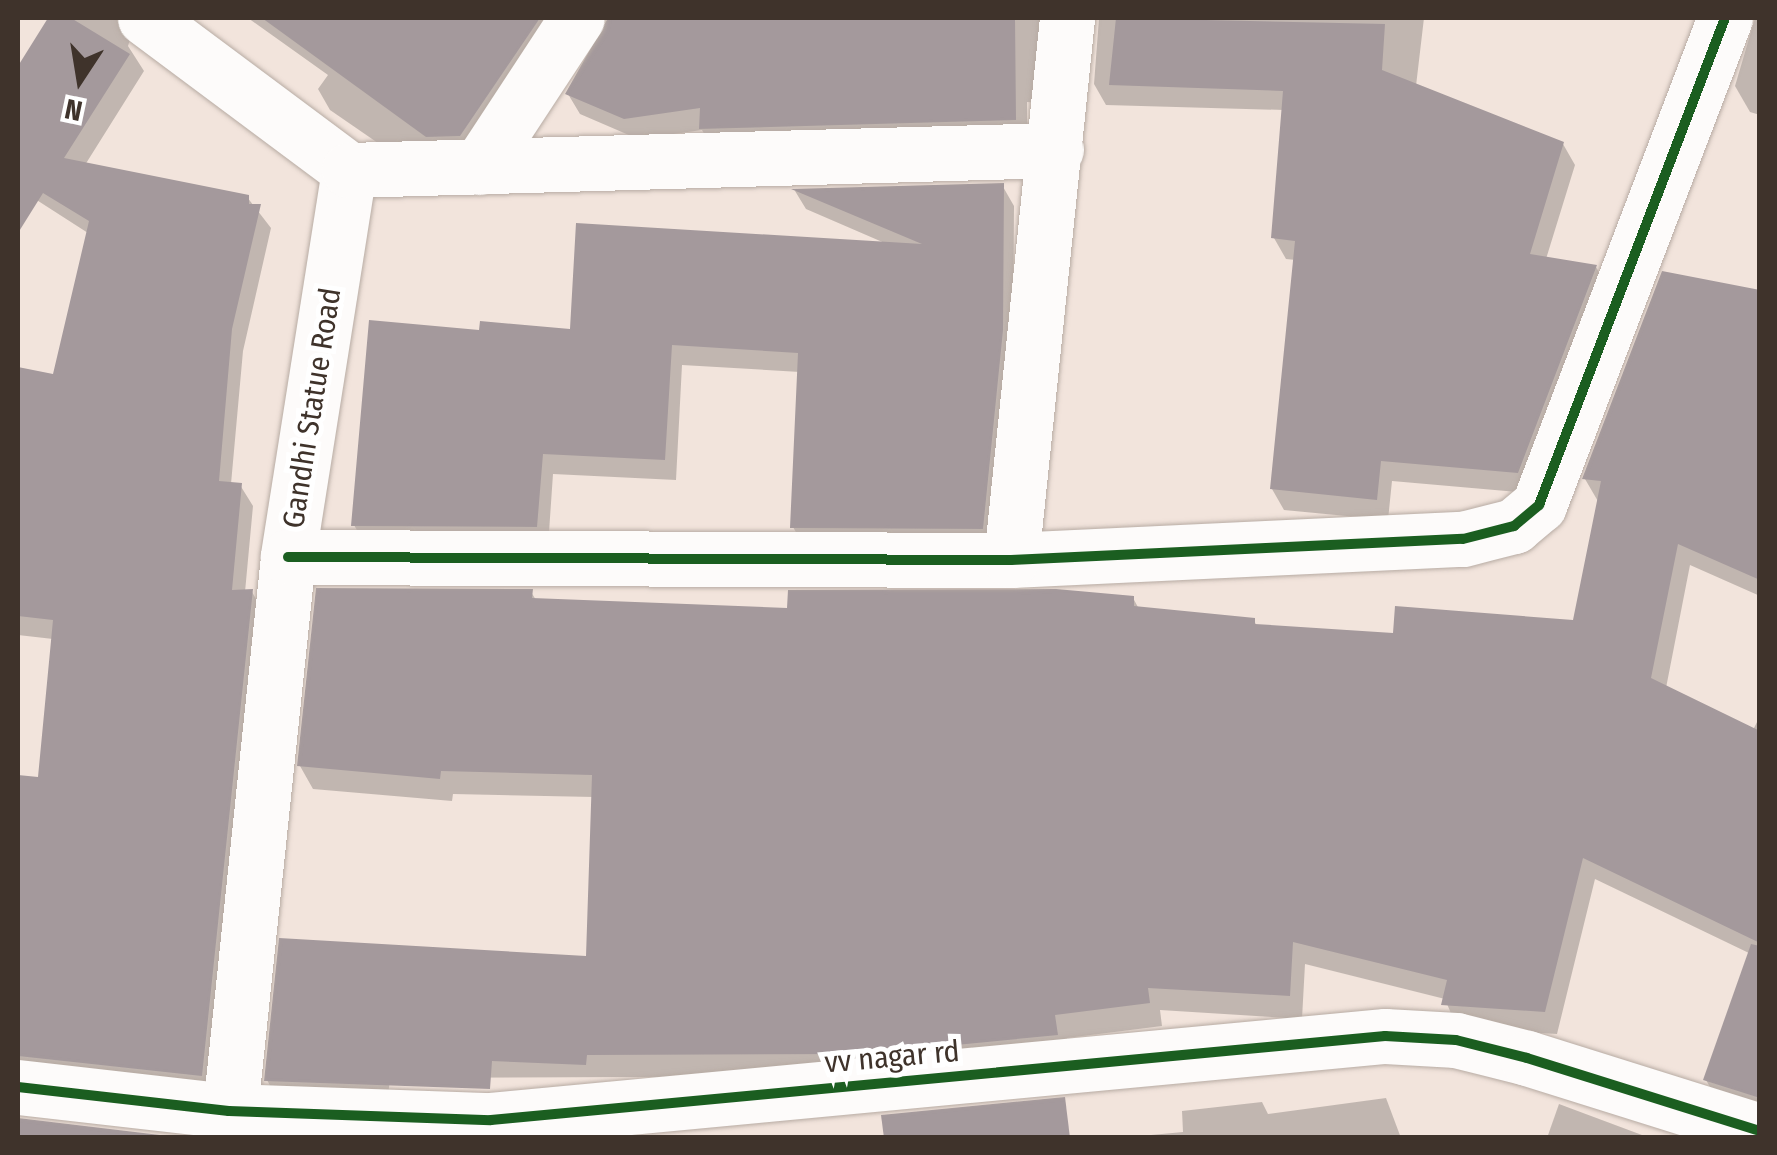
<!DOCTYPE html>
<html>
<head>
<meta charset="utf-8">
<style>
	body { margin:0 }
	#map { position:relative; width:1777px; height:1155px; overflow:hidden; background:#f2e4dc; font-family:"Fira Sans Condensed",sans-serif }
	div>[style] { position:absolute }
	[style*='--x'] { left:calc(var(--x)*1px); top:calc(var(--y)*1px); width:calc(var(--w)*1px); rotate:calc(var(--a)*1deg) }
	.shadow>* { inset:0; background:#0003 }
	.building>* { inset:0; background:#a4999c }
	.roads { filter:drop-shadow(0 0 2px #b7aba3) drop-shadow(0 0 2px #b7aba3) }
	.street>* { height:55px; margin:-27.5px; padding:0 27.5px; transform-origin:27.5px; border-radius:27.5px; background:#fdfbfa }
	.cycleway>* { height:10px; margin:-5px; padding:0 5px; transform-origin:5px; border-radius:5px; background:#1b5e20 }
	span { translate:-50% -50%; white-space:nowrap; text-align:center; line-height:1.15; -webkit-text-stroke:10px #fff; paint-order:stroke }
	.street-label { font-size:30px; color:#3f332b }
	.frame { position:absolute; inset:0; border:20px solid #3f332b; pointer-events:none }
	.north { position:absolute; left:30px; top:30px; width:100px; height:100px; -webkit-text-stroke:8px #fff; paint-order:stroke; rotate:192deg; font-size:28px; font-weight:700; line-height:40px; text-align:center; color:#3f332b }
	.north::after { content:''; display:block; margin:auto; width:35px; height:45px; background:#3f332b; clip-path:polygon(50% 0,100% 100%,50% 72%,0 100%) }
</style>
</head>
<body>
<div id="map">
	<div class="shadow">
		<i style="clip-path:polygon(54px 18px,137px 18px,128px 46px,144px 71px,85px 165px,247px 197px,271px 228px,243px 351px,231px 484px,240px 485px,253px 506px,245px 592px,252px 592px,264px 613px,213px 1097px,18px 1083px,18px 777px,40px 780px,53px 639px,18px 635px,18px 369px,55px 377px,88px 233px,18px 188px,18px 70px)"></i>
		<i style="clip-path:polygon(248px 18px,571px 18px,472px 156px,391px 152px,330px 110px,318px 89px,328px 75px)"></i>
		<i style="clip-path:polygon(609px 18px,1041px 18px,1040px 103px,1027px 102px,1027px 140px,713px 149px,702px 130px,638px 139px,580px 114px,568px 94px)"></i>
		<i style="clip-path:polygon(1099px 18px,1424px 18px,1416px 86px,1563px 144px,1575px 165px,1546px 259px,1596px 267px,1608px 288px,1529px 493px,1392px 481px,1388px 520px,1284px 510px,1272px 489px,1296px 260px,1286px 259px,1274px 238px,1284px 110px,1106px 105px,1094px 84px)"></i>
		<i style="clip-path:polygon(1755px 18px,1760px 18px,1760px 115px,1750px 112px,1735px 86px)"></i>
		<i style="clip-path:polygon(1002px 185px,1014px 206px,1013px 352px,994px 549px,805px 548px,793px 527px,800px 372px,682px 365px,676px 480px,553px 474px,548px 547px,366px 546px,354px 525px,482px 333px,572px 331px,887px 244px,806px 209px,795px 191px)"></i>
		<i style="clip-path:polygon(1760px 412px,1760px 596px,1690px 565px,1666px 688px,1753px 730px,1760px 716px,1760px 1116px,1719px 1103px,1706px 1080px,1751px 954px,1595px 879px,1557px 1034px,1457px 1028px,1445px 999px,1305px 964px,1302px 1019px,1160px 1010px,1162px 1026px,1067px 1038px,1070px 1058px,878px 1076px,390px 1078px,387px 1107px,280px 1104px,267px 1080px,588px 959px,594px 797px,453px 794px,452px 801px,313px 789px,300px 766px,531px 592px,536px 600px,789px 610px,1133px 598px,1139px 609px,1254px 620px,1257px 627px,1395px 635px,1575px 623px,1599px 503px,1585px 479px)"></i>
		<i style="clip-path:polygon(1386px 1098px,1401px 1138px,1119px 1138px,1183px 1132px,1182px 1111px,1262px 1102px,1268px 1114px)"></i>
		<i style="clip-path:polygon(1559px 1104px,1650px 1138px,1547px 1138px)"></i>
	</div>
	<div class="building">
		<i style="clip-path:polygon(48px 18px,71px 18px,130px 54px,64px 158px,249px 195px,249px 204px,261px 204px,232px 329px,219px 481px,242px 483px,232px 590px,253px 589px,202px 1076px,18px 1056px,18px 775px,38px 777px,53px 620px,18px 616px,18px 367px,53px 374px,89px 221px,43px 193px,18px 233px,18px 66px)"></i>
		<i style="clip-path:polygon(262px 18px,540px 18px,460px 136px,426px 137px)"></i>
		<i style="clip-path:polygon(608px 18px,1015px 18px,1016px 120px,699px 129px,700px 108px,624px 119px,565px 94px)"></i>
		<i style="clip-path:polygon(1116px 18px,1385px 24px,1382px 70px,1564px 142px,1530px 254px,1597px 265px,1518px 473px,1381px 461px,1377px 500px,1270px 489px,1295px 241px,1271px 238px,1283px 91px,1109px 85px)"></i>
		<i style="clip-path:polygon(1004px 183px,1003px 330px,983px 529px,790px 528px,798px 353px,672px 345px,665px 460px,543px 454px,537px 527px,351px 526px,369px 320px,479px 330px,480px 321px,570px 329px,576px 223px,922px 244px,791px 189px)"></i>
		<i style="clip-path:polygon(1662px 271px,1760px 290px,1760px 580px,1678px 544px,1651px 678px,1760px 731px,1760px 943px,1583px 858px,1545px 1012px,1441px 1005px,1447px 980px,1293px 942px,1290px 996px,1148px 988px,1150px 1003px,1055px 1015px,1058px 1035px,864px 1054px,587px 1055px,586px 1065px,492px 1061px,490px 1089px,264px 1081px,279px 938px,586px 956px,592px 775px,441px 771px,440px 779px,297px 766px,316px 588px,533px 589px,532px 598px,787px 608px,788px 590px,1056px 589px,1134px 596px,1134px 606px,1255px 618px,1255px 624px,1393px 633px,1395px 606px,1573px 620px,1601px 481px,1582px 479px)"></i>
		<i style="clip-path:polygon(1751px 944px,1760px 946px,1760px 1098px,1703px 1080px)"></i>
		<i style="clip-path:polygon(1065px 1097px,1070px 1138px,884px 1138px,881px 1115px)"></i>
		<i style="clip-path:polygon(18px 1118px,185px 1138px,18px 1138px)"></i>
	</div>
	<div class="roads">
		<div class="street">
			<i style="--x:145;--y:18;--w:254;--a:36.7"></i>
			<i style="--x:349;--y:170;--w:392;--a:99"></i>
			<i style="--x:288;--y:557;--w:584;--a:95.99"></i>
			<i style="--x:479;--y:167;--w:178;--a:-56.7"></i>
			<i style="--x:349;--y:170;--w:707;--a:-1.62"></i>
			<i style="--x:288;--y:557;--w:723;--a:0.24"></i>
			<i style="--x:1011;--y:560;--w:452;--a:-2.7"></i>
			<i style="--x:1463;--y:539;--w:53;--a:-14.3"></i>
			<i style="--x:1514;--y:526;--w:33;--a:-40"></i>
			<i style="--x:1539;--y:505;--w:521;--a:-69.1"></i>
			<i style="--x:1011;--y:560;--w:545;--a:-84.1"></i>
			<i style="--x:18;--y:1087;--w:212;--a:6.5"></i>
			<i style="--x:229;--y:1111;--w:262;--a:2"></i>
			<i style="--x:491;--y:1120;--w:898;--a:-5.37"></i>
			<i style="--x:1385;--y:1036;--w:71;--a:3.2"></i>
			<i style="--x:1456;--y:1040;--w:73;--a:14.2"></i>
			<i style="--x:1527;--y:1058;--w:244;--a:17.4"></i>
		</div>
	</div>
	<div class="cycleway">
		<i style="--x:288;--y:557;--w:723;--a:0.24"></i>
		<i style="--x:1011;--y:560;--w:452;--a:-2.7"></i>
		<i style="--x:1463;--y:539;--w:53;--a:-14.3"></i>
		<i style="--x:1514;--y:526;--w:33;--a:-40"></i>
		<i style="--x:1539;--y:505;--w:521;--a:-69.1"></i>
		<i style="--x:18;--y:1087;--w:212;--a:6.5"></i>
		<i style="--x:229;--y:1111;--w:262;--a:2"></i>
		<i style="--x:491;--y:1120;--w:898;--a:-5.37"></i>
		<i style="--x:1385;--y:1036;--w:71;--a:3.2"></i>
		<i style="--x:1456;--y:1040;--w:73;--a:14.2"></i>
		<i style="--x:1527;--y:1058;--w:244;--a:17.4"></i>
	</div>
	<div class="street-label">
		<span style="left:312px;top:408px;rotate:-81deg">Gandhi Statue Road</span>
		<span style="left:892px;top:1057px;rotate:-5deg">vv nagar rd</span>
	</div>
	<div class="frame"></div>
	<div class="north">N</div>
</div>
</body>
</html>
